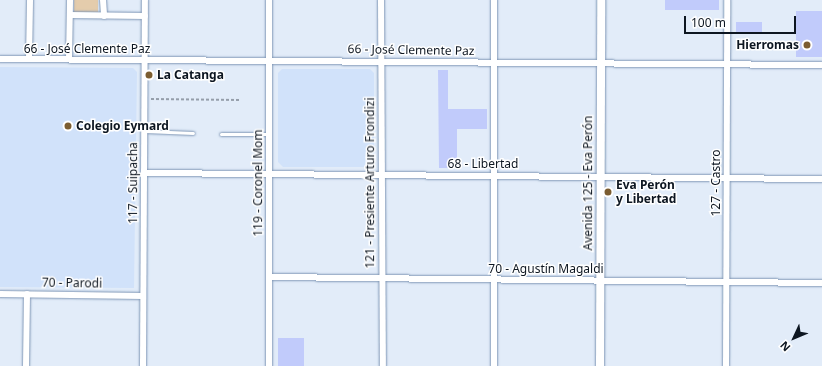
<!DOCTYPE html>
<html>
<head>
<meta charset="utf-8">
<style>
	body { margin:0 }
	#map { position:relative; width:822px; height:366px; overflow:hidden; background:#e2ecf9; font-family:"Noto Sans",sans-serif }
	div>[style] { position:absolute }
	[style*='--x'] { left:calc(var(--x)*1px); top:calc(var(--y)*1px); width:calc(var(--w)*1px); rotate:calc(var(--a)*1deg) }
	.built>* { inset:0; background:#d1e2fa }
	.green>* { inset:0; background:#e4ccac; transform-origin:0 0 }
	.building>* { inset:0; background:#c1cbfb; transform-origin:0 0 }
	.path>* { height:1.5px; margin-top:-0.75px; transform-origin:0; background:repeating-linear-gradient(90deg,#959eaa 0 3px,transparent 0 5px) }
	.roads { filter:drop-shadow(0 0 1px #7f96b5) drop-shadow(0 0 1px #7f96b5) }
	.service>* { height:3px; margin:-1.5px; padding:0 1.5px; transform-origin:1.5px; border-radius:1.5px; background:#fff }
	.minor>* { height:6px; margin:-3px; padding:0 3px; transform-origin:3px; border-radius:3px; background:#fff }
	.secondary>* { height:8px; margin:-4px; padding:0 4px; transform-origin:4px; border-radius:4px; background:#fff }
	.dots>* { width:11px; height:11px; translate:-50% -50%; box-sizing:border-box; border:2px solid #fff; border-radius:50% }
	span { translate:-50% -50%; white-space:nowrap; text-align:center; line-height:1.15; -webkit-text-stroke:3px #fff; paint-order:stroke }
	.poi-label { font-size:12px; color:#0d1621; font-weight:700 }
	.right { translate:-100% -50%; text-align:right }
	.left { translate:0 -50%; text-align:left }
	.street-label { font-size:12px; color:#0d1621 }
	.north { position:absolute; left:774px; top:318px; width:40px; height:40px; -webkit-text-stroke:3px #fff; paint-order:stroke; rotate:226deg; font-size:11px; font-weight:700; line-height:16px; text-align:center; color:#0d1621 }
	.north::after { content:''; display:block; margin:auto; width:14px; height:18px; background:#0d1621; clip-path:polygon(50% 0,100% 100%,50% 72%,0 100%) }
	.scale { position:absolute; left:684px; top:16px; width:112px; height:18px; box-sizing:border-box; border:2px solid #0d1621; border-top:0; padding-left:5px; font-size:12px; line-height:14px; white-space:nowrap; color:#0d1621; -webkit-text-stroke:3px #fff; paint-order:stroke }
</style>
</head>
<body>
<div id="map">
	<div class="built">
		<i style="clip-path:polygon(0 67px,133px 68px,137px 72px,134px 288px,0 287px)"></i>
		<i style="clip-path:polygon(282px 69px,370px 69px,374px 73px,374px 163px,370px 167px,283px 167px,278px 162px,278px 73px)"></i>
	</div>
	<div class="green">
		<i style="left:74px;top:0;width:24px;height:12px"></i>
	</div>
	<div class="building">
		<i style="left:665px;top:0;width:54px;height:10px"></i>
		<i style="left:796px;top:11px;width:26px;height:46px"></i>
		<i style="left:762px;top:22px;width:11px;height:26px;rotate:90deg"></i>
		<i style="clip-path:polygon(438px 70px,448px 70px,448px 109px,487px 109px,487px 129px,457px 129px,457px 168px,439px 168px)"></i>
		<i style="left:278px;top:338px;width:26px;height:28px"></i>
	</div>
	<div class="path">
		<i style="--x:151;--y:99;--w:90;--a:0.6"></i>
	</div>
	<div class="roads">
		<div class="service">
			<i style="--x:145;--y:131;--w:48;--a:2.4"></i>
			<i style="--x:221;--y:134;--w:48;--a:0"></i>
		</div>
		<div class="minor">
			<i style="--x:103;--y:0;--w:16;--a:86"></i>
			<i style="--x:381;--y:0;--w:366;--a:89.7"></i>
			<i style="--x:494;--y:0;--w:366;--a:90"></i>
			<i style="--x:70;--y:15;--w:75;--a:0.8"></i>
			<i style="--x:0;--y:59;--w:822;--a:0.42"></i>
			<i style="--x:29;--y:59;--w:59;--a:-89"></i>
			<i style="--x:69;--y:59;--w:59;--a:-89"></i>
			<i style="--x:145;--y:173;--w:677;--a:0.51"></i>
			<i style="--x:269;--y:277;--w:553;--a:0.62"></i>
			<i style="--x:0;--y:294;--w:143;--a:0.8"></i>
			<i style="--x:26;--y:366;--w:72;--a:-89.2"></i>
			<i style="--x:143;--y:366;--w:366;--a:-89.7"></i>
			<i style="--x:269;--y:366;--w:366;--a:-90"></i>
			<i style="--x:726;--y:366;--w:366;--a:-89.8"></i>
		</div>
		<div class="secondary">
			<i style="--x:600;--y:366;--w:366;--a:-89.8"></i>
		</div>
	</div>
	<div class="dots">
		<i style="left:807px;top:45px;background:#7b5d31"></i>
		<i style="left:149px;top:75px;background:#7b5d31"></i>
		<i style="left:68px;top:126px;background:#7b5d31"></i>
		<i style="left:608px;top:192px;background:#7b5d31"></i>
	</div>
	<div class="poi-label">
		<span class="right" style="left:799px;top:45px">Hierromas</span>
		<span class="left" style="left:157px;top:75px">La Catanga</span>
		<span class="left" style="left:76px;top:126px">Colegio Eymard</span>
		<span class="left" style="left:616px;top:192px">Eva Perón<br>y Libertad</span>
	</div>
	<div class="street-label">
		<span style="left:87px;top:49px">66 - José Clemente Paz</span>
		<span style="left:411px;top:50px;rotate:1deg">66 - José Clemente Paz</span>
		<span style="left:483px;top:164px">68 - Libertad</span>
		<span style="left:133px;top:183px;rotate:-90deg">117 - Suipacha</span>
		<span style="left:258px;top:183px;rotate:-90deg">119 - Coronel Mom</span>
		<span style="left:370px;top:183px;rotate:-90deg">121 - Presiente Arturo Frondizi</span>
		<span style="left:588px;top:183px;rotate:-90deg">Avenida 125 - Eva Perón</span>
		<span style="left:716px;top:183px;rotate:-90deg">127 - Castro</span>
		<span style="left:546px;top:269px">70 - Agustín Magaldi</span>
		<span style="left:72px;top:283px;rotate:1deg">70 - Parodi</span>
	</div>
	<div class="north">N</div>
	<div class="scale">100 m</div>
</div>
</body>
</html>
